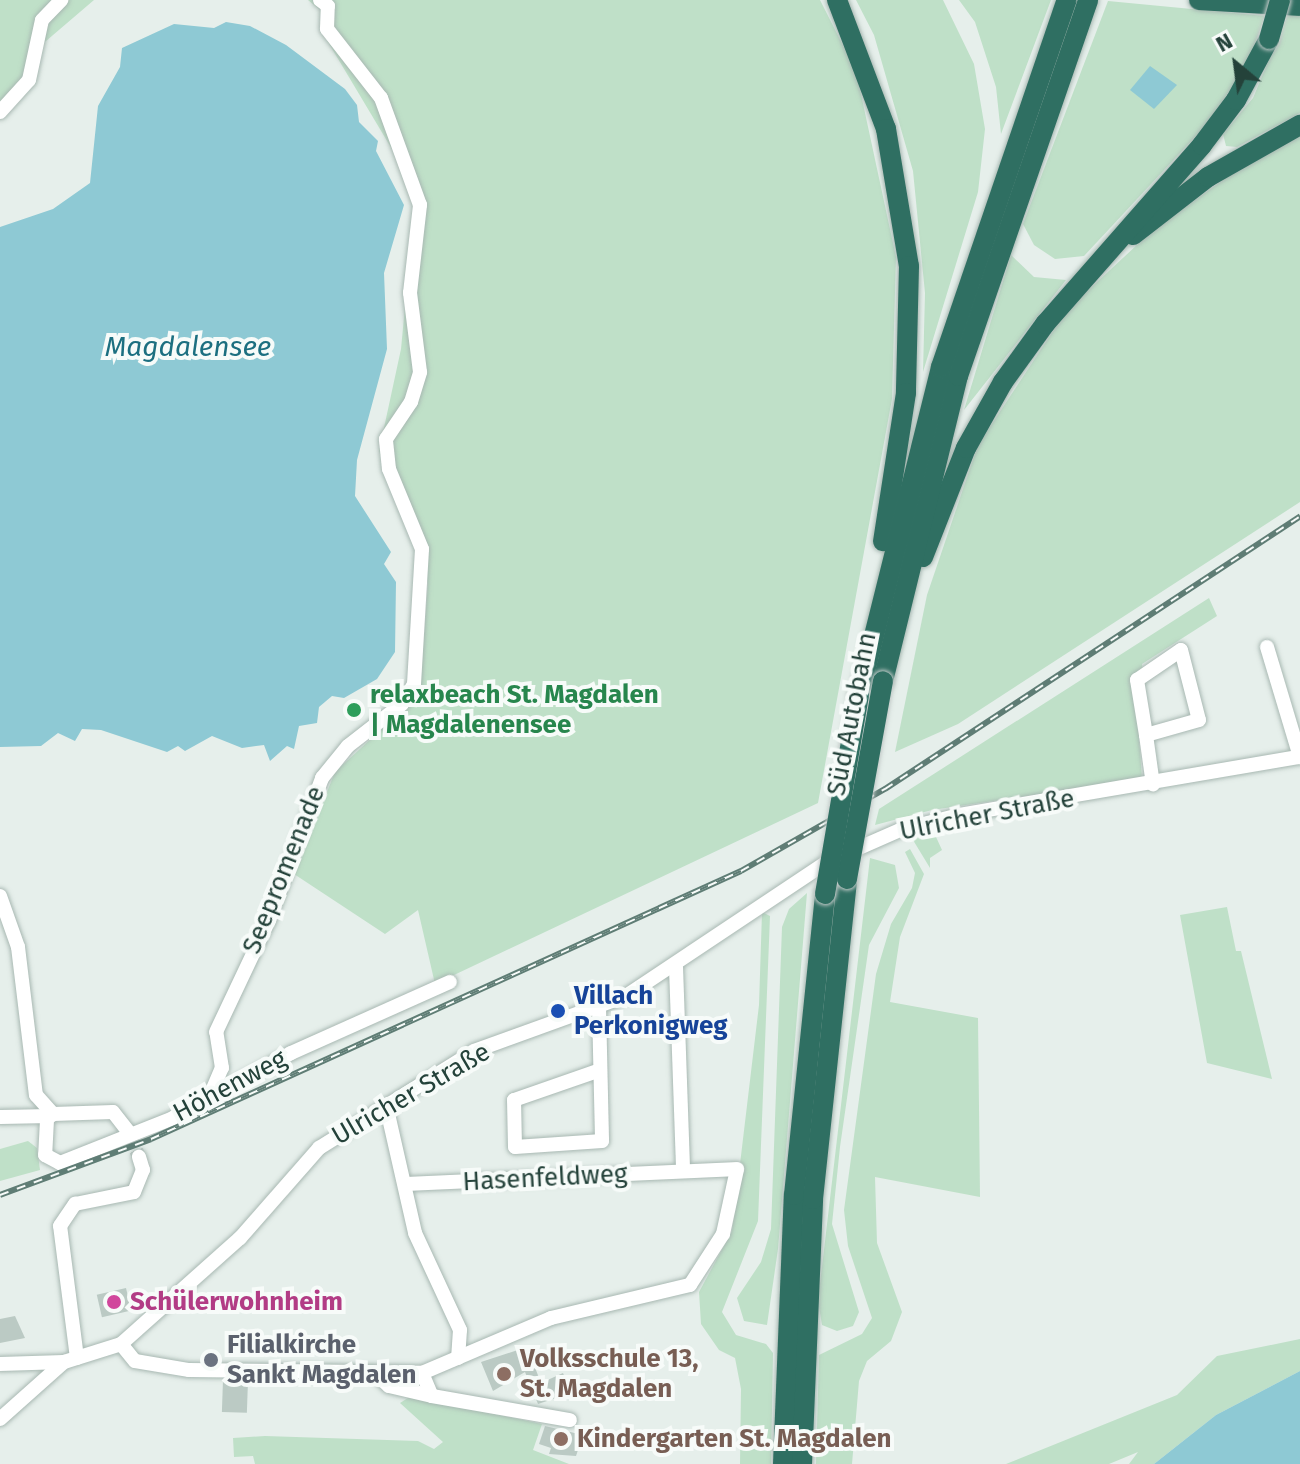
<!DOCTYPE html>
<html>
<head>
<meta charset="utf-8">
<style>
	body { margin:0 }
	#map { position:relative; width:1300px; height:1464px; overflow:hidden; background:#e6efeb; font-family:"Fira Sans",sans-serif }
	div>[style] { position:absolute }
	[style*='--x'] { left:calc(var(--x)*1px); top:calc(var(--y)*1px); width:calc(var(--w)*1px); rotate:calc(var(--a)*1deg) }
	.green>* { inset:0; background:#bfe0c8 }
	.water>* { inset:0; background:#8ec9d4 }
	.building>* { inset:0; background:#bbcac4; transform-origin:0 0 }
	.minor-tunnel>* { height:14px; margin-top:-7px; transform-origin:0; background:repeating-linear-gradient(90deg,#bfccc8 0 14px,transparent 0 21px) }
	.roads { filter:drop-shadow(0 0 2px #a8b8b2) drop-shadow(0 0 2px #a8b8b2) }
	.minor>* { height:14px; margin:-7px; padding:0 7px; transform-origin:7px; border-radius:7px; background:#fff }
	.highway>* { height:20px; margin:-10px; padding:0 10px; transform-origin:10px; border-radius:10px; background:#2f6f62 }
	.rail>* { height:6px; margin-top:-3px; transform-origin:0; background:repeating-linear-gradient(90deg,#f7fbf9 0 9px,#5f7d75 0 18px); box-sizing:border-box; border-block:2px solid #5f7d75 }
	.bridges { filter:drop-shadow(0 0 2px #c2cac8) drop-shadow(0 0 2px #c2cac8) }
	.highway-bridge>* { height:20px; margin:-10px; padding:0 10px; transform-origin:10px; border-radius:10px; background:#2f6f62 }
	.dots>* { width:22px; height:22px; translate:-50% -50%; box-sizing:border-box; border:4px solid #f7fbf9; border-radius:50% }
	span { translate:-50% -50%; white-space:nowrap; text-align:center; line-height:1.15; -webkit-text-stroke:8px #f7fbf9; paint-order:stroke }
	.leisure-label { font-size:26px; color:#27864d; font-weight:700 }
	.left { translate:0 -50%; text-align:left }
	.street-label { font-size:26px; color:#24423a }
	.transit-label { font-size:26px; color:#164399; font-weight:700 }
	.hotel-label { font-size:26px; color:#b23c85; font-weight:700 }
	.worship-label { font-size:26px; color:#5b616d; font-weight:700 }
	.education-label { font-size:26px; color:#785e54; font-weight:700 }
	.water-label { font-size:28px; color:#1c6f80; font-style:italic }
	.north { position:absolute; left:1196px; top:24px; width:80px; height:80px; -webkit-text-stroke:6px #f7fbf9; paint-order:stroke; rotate:331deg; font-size:22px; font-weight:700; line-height:32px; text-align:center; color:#24423a }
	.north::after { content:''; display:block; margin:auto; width:28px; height:36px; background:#24423a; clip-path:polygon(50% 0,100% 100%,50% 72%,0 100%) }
</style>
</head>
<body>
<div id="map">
	<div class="green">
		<i style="clip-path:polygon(0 0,94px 0,32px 53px,18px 91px,0 107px)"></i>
		<i style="clip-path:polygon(308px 0,820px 0,856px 71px,896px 257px,892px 399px,818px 803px,435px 984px,418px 910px,385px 934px,294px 874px,335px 772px,412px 701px,421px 675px,428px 583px,379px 451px,401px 349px,415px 201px,405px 171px,325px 37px,320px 10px)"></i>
		<i style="clip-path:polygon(856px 0,943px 0,974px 64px,985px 129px,978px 192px,923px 372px,925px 293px,913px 171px,874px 35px)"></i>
		<i style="clip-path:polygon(959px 0,1051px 0,1001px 134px,996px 87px,975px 22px)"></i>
		<i style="clip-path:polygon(1108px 1px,1265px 16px,1247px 65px,1206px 125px,1084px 256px,1055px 259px,1034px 245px,1023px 224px)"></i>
		<i style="clip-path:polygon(1288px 14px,1300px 14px,1300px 113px,1237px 147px,1226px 146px,1223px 134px,1253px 98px)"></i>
		<i style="clip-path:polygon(1300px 137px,1300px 502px,958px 724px,895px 752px,927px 595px,978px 445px,1067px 310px,1153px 230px,1254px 158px)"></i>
		<i style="clip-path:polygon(1011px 255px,1034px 277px,1066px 280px,964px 410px)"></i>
		<i style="clip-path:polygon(1209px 598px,1217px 616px,1142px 664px,1149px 731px,1139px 737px,1142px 779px,932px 810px,875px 825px,879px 809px)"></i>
		<i style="clip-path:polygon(931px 826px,942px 850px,930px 858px,930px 868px,913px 840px)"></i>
		<i style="clip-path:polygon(910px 849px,924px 874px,900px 937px,890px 1002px,978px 1018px,980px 1197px,875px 1177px,877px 1243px,902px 1312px,891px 1341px,867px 1361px,859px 1381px,852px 1464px,816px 1464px,819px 1355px,862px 1334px,872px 1318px,848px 1246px,844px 1210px,876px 974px,891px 924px,912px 888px,915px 873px,905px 852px)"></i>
		<i style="clip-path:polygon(870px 858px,895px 865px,899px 888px,869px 945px,840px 1147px,832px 1224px,859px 1312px,853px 1326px,837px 1331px,822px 1325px,818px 1301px)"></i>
		<i style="clip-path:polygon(807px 893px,778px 1249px,767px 1325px,744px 1321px,737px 1298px,761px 1262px,771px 1229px,782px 927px,789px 909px)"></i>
		<i style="clip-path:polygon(1227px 907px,1236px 951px,1241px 951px,1272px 1079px,1207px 1063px,1180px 915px)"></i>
		<i style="clip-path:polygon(762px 912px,770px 916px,758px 1221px,722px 1312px,736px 1335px,766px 1344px,773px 1353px,771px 1464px,740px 1464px,741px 1389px,735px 1358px,719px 1350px,701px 1324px,699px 1292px,732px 1231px,759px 1005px)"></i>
		<i style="clip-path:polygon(28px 1141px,37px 1148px,40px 1170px,0 1181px,0 1149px)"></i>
		<i style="clip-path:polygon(1300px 1339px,1300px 1371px,1216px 1415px,1154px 1464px,1129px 1464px,1138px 1452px,1109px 1464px,1006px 1464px,1177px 1395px,1217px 1356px)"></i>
		<i style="clip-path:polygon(411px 1396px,542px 1424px,533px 1450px,569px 1464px,255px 1464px,253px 1456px,234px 1457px,233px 1438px,265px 1436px,418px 1441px,434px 1449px,443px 1442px,400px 1403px)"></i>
	</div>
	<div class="water">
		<i style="clip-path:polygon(226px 22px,250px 26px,286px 45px,345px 89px,357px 105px,359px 122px,378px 141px,376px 151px,404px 205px,384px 273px,387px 349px,357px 460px,355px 496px,391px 552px,384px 564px,396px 582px,395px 652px,377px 679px,344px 698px,332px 696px,319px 707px,317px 723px,299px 726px,294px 749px,287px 746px,270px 761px,264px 745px,242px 748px,212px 736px,185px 751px,178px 746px,167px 752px,101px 730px,82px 729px,75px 741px,58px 733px,41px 746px,0 747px,0 227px,53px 209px,90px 183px,98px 106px,120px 67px,122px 48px,174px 24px,214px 28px)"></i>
		<i style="clip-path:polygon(1150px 66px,1177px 85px,1154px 109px,1130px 90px)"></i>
		<i style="clip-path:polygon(1300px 1371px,1300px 1464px,1154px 1464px,1216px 1415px)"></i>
	</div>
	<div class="building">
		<i style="left:126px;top:1288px;width:23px;height:30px;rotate:77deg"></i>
		<i style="clip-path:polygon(15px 1316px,25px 1338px,0 1343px,0 1319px)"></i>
		<i style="clip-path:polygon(527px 1347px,541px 1383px,563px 1373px,571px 1393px,538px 1404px,525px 1372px,493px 1391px,481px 1362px)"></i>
		<i style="left:223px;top:1380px;width:25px;height:32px;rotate:2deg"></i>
		<i style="clip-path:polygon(545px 1426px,583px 1435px,576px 1456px,549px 1454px,551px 1448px,539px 1444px)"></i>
	</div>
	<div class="minor-tunnel">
		<i style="--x:128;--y:1131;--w:28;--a:67"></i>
	</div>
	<div class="roads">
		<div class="minor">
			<i style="--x:0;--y:112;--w:43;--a:-47.8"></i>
			<i style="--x:29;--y:80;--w:61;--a:-77.8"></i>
			<i style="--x:42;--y:20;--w:28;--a:-46"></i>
			<i style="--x:1267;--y:647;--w:115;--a:73.3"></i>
			<i style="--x:1146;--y:735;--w:56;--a:-99.3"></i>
			<i style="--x:1137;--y:680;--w:53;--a:-34.3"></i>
			<i style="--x:1181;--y:650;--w:72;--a:75.6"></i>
			<i style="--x:1199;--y:720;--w:55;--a:164.2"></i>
			<i style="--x:1146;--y:735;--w:50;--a:82"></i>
			<i style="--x:0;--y:896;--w:54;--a:70.6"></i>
			<i style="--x:18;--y:947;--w:149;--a:83.1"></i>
			<i style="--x:36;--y:1095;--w:25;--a:48"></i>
			<i style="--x:53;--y:1114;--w:60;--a:-1.9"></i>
			<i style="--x:113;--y:1112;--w:24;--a:52"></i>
			<i style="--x:676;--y:967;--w:204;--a:88"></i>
			<i style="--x:599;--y:1007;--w:134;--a:88.7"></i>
			<i style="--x:602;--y:1141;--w:87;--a:176.1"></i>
			<i style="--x:515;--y:1147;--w:47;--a:-91.2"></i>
			<i style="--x:514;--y:1100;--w:91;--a:-19.2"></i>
			<i style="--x:209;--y:1098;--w:33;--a:-67"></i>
			<i style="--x:222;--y:1068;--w:36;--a:-99"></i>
			<i style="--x:216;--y:1032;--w:124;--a:-64.7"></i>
			<i style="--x:269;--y:920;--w:152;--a:-69.5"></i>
			<i style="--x:322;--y:778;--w:41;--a:-50.9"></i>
			<i style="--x:348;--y:746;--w:68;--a:-37.9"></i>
			<i style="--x:402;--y:704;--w:23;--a:-59"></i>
			<i style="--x:414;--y:684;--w:135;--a:-86.6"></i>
			<i style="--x:422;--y:549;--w:87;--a:-112.4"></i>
			<i style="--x:389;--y:469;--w:30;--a:-96"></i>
			<i style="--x:386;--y:439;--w:45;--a:-56"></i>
			<i style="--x:411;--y:402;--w:31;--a:-73"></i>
			<i style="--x:420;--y:372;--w:80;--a:-97.2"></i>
			<i style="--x:410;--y:293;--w:89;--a:-83.5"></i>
			<i style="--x:420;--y:205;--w:114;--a:-110"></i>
			<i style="--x:381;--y:98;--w:88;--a:-128"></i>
			<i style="--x:327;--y:29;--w:23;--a:-88"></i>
			<i style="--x:328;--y:6;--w:10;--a:-143"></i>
			<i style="--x:386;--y:1105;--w:131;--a:77.2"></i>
			<i style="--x:415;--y:1233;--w:107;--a:65.1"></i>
			<i style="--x:460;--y:1330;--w:28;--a:94"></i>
			<i style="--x:0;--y:1117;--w:51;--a:-1.1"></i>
			<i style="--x:47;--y:1120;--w:35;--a:93"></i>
			<i style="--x:45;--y:1155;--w:17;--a:28"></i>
			<i style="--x:60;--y:1163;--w:122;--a:-21.7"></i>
			<i style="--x:173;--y:1118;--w:135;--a:-28.8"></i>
			<i style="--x:291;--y:1053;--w:174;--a:-24.1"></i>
			<i style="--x:121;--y:1344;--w:22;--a:51"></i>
			<i style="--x:135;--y:1361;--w:55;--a:9.5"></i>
			<i style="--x:189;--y:1370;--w:233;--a:0.7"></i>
			<i style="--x:422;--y:1373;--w:140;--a:-23.1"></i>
			<i style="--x:551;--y:1318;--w:143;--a:-13.4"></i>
			<i style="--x:690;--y:1285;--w:61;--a:-57.1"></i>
			<i style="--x:723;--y:1234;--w:66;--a:-77.8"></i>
			<i style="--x:737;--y:1169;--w:330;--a:177.4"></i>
			<i style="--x:77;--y:1358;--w:133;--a:-97.3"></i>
			<i style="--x:60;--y:1226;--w:27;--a:-56"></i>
			<i style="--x:75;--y:1204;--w:60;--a:-11.5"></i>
			<i style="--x:134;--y:1192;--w:24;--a:-68"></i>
			<i style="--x:143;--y:1170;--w:14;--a:-107"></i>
			<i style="--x:0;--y:1364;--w:64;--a:-1.8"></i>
			<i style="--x:422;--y:1373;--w:25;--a:67"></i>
			<i style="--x:432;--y:1396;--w:140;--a:9.9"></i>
			<i style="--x:377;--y:1375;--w:16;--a:43"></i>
			<i style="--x:389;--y:1386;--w:44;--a:13.1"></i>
			<i style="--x:0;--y:1419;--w:86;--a:-41.7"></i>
			<i style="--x:64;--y:1362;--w:60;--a:-17.5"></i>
			<i style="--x:121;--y:1344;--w:159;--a:-41.7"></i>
			<i style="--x:240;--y:1238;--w:120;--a:-48.7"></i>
			<i style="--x:319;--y:1148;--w:183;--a:-32"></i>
			<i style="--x:474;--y:1051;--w:162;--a:-19.9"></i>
			<i style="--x:626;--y:996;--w:242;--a:-33.7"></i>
			<i style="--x:827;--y:862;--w:80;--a:-23.7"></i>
			<i style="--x:900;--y:830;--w:61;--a:-14.3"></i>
			<i style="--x:959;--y:815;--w:346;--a:-9.7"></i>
		</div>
		<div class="highway">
			<i style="--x:837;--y:0;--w:138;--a:69.2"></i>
			<i style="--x:886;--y:129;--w:139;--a:80.5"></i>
			<i style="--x:909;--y:266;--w:127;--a:91.4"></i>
			<i style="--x:906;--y:393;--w:150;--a:98.8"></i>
			<i style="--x:1199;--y:0;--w:101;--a:3.4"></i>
			<i style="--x:1133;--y:235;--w:95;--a:-37.7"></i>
			<i style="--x:1208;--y:177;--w:106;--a:-29.5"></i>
			<i style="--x:923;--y:557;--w:117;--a:-68.5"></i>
			<i style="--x:966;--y:448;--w:76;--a:-60.7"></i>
			<i style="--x:1003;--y:382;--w:72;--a:-54.1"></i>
			<i style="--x:1045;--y:324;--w:238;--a:-48.7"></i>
			<i style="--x:1202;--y:145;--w:56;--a:-52.9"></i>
			<i style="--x:1236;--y:100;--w:69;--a:-61.6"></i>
			<i style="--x:883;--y:681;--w:314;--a:-76.2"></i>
			<i style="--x:958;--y:376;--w:398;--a:-70.9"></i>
			<i style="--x:859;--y:696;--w:339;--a:-76"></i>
			<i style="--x:941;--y:367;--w:388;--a:-71.1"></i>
			<i style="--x:783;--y:1464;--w:269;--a:-87.7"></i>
			<i style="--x:794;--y:1195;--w:303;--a:-84.1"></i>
			<i style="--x:802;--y:1464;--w:265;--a:-87.6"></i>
			<i style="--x:813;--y:1199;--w:322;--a:-83.9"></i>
		</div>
	</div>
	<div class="rail">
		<i style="--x:0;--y:1195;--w:161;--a:-20.3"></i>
		<i style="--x:151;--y:1139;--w:648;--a:-24.43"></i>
		<i style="--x:741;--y:871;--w:166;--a:-29.7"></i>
		<i style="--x:885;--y:789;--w:497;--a:-33.3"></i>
	</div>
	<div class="bridges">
		<div class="highway-bridge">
			<i style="--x:1269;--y:39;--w:41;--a:-74.2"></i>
			<i style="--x:847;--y:879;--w:201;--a:-79.7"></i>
			<i style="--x:825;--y:894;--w:201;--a:-80.3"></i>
		</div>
	</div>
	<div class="dots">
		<i style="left:354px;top:710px;background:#2e9e5b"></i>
		<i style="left:558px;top:1011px;background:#1a4fb4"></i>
		<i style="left:114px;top:1302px;background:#d1479c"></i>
		<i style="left:211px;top:1360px;background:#6b7280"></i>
		<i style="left:504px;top:1374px;background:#8d6e63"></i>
		<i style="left:561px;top:1439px;background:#8d6e63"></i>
	</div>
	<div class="leisure-label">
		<span class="left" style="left:370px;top:710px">relaxbeach St. Magdalen<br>| Magdalenensee</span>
	</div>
	<div class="street-label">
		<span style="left:852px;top:714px;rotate:-79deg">Süd Autobahn</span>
		<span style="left:987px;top:815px;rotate:-11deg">Ulricher Straße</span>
		<span style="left:284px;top:870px;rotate:-68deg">Seepromenade</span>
		<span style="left:230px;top:1086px;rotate:-28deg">Höhenweg</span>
		<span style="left:411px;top:1094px;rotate:-30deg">Ulricher Straße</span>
		<span style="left:545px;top:1178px;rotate:-3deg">Hasenfeldweg</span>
	</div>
	<div class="transit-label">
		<span class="left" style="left:574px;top:1011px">Villach<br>Perkonigweg</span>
	</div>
	<div class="hotel-label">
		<span class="left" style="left:130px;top:1302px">Schülerwohnheim</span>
	</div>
	<div class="worship-label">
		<span class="left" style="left:227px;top:1360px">Filialkirche<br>Sankt Magdalen</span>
	</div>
	<div class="education-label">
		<span class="left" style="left:520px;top:1374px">Volksschule 13,<br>St. Magdalen</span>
		<span class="left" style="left:577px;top:1439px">Kindergarten St. Magdalen</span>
	</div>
	<div class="water-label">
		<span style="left:188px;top:347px">Magdalensee</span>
	</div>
	<div class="north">N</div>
</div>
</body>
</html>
